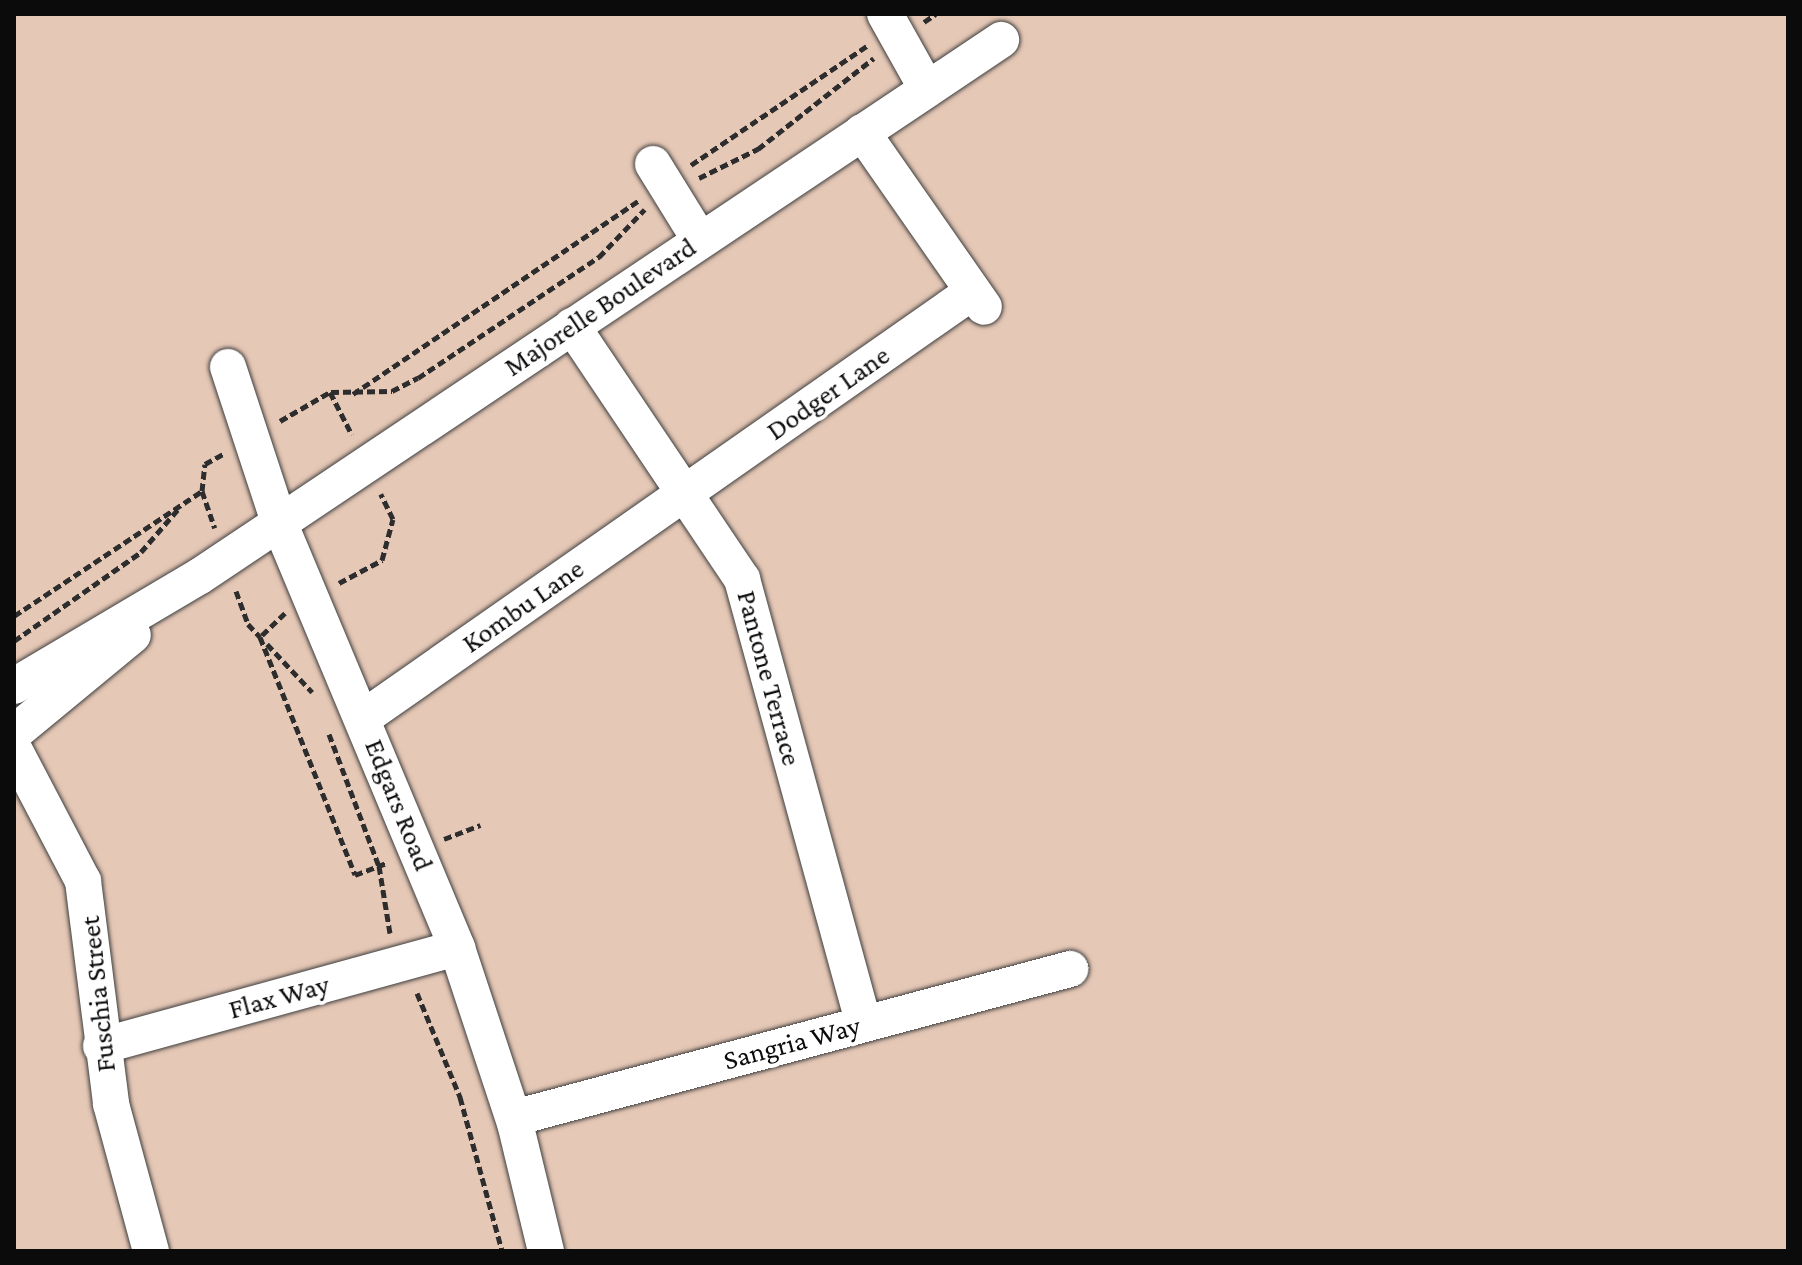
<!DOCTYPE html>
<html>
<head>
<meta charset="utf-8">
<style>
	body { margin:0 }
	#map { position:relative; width:1802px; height:1265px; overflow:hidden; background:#feeaf0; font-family:"Crimson Pro",serif }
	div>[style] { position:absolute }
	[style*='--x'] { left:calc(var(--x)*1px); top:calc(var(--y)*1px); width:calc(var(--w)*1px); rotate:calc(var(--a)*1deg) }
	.green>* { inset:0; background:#e6c8b6; transform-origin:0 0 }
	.path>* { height:5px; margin-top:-2.5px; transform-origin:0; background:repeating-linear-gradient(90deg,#2d2d2d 0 8px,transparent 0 12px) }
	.roads { filter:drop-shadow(0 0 2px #3e3e3e) drop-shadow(0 0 2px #3e3e3e) }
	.minor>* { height:36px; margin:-18px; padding:0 18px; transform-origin:18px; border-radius:18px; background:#fff }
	span { translate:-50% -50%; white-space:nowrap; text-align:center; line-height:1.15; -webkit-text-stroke:8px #fff; paint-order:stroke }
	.street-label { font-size:28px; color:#0b0b0b }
	.frame { position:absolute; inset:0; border:16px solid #0b0b0b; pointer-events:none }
</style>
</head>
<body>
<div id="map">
	<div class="green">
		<i style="left:14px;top:14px;width:1774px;height:1237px"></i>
	</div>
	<div class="path">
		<i style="--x:924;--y:22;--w:14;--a:-34"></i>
		<i style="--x:691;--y:165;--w:214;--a:-34.1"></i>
		<i style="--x:699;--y:178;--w:66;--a:-26.2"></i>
		<i style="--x:758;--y:149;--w:147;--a:-38.1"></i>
		<i style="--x:331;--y:392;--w:61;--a:-0.9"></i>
		<i style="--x:392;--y:391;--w:29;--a:-27"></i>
		<i style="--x:418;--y:378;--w:218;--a:-33.8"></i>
		<i style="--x:599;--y:257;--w:66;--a:-46.2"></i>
		<i style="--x:353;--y:394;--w:346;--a:-34.1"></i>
		<i style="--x:280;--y:421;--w:58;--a:-30.1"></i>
		<i style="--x:330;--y:392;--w:48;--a:62.9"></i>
		<i style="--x:202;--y:491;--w:39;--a:71"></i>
		<i style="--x:339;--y:583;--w:49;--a:-28.1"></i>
		<i style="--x:382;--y:560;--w:42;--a:-75"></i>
		<i style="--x:393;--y:519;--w:28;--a:-116"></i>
		<i style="--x:236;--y:591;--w:35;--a:70"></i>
		<i style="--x:248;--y:624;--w:18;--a:47"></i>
		<i style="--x:285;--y:613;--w:35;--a:136"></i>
		<i style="--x:260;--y:637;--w:256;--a:68.2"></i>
		<i style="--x:355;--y:875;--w:34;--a:-21"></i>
		<i style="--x:14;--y:616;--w:226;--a:-33.6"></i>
		<i style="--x:202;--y:491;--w:27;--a:-84"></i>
		<i style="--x:205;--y:464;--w:21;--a:-29"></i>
		<i style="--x:14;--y:641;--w:155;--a:-35"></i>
		<i style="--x:141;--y:552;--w:60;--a:-49.1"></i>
		<i style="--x:267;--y:644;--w:66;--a:46.8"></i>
		<i style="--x:329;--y:734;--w:141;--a:69.3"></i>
		<i style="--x:379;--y:866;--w:68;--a:80.7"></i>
		<i style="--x:444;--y:839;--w:39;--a:-21"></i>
		<i style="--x:417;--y:993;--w:113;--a:67.5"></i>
		<i style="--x:460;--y:1097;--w:160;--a:74.7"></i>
	</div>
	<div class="roads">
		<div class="minor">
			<i style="--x:885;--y:14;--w:86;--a:60.8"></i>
			<i style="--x:862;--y:132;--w:213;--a:55.1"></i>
			<i style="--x:653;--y:164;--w:89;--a:58.3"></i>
			<i style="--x:572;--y:326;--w:305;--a:56.1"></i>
			<i style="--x:742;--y:579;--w:461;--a:74.7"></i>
			<i style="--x:228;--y:367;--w:163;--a:71.8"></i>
			<i style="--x:279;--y:522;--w:462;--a:67.3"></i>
			<i style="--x:457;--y:948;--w:184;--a:71.7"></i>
			<i style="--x:515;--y:1123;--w:132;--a:76.4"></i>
			<i style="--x:14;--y:686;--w:216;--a:-30.6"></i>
			<i style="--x:200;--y:576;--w:964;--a:-33.79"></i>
			<i style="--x:363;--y:718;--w:743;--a:-34.97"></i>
			<i style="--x:14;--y:733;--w:154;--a:-39.5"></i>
			<i style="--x:14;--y:749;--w:149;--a:62.4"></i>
			<i style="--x:83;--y:881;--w:225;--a:82.8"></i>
			<i style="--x:111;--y:1104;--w:152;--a:74.8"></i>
			<i style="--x:101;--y:1046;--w:369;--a:-15.4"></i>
			<i style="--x:514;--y:1118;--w:576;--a:-15"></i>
		</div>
	</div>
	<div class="street-label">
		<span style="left:600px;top:307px;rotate:-34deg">Majorelle Boulevard</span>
		<span style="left:828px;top:393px;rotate:-35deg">Dodger Lane</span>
		<span style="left:523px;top:606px;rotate:-35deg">Kombu Lane</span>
		<span style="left:769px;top:678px;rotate:75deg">Pantone Terrace</span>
		<span style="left:399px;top:805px;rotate:68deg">Edgars Road</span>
		<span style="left:98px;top:994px;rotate:-96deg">Fuschia Street</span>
		<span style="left:279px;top:997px;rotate:-15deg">Flax Way</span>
		<span style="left:792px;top:1043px;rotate:-15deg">Sangria Way</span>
	</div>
	<div class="frame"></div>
</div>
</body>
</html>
